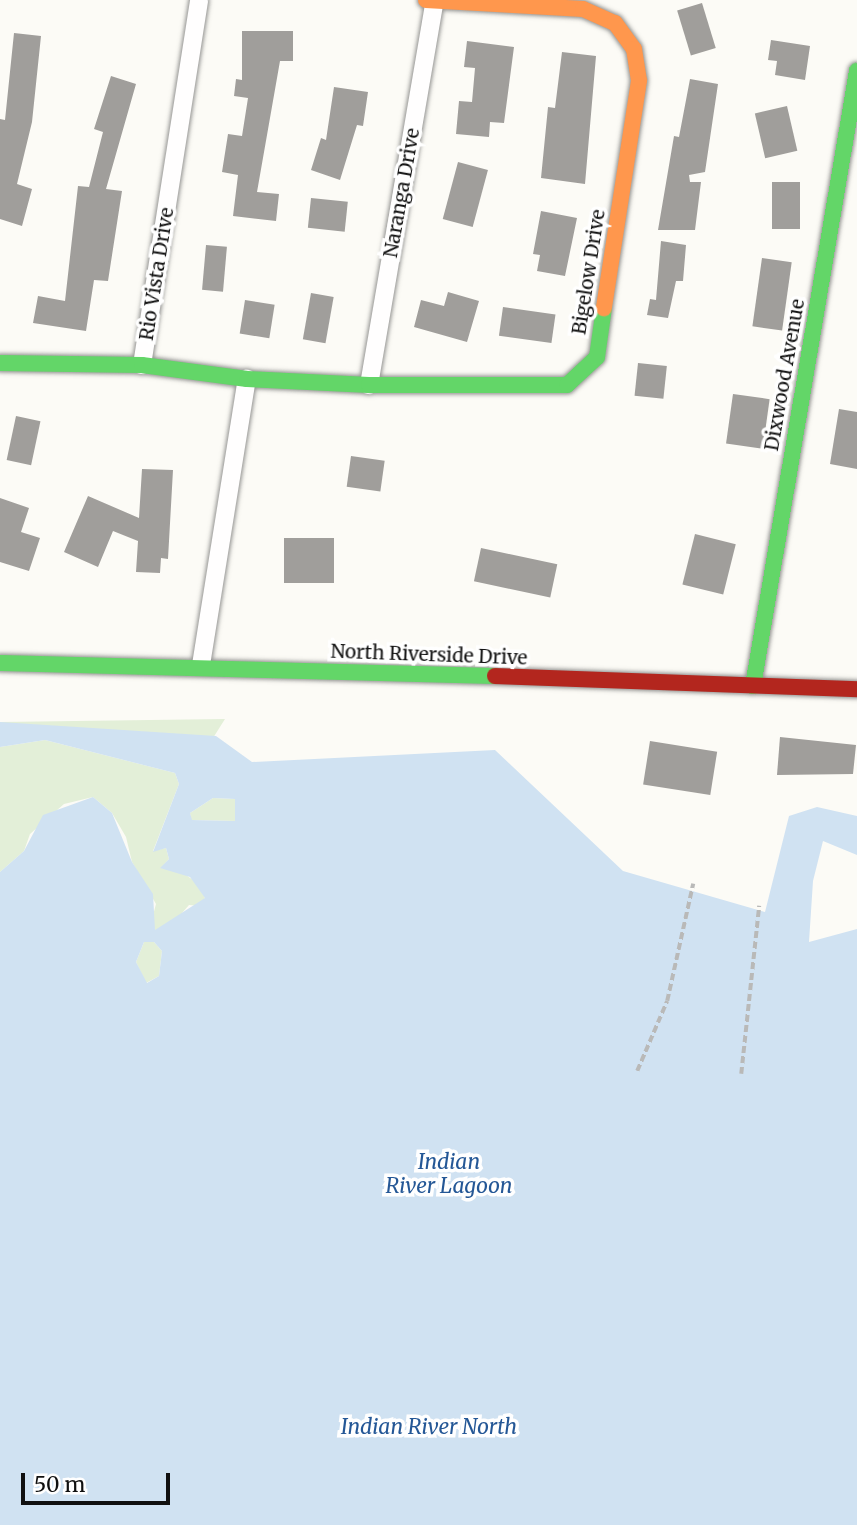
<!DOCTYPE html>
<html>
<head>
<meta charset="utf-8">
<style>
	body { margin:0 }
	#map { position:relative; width:857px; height:1525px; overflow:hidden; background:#fcfbf6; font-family:Merriweather,serif }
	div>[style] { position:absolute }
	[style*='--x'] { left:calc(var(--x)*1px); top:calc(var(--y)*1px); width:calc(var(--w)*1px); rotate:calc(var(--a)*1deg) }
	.green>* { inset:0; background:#e3efd8 }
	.water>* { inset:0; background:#d0e2f2 }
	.building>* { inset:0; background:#a09e9b; transform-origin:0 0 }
	.path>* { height:3.5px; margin-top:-1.75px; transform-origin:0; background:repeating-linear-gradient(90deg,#b9b9b8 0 7px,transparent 0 10.5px) }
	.roads { filter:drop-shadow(0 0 2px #969694) drop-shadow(0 0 2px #969694) }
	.street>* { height:18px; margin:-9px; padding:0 9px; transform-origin:9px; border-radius:9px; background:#fffefe }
	.fast>* { height:16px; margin:-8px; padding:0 8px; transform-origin:8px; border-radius:8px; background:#63d668 }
	.slow>* { height:16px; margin:-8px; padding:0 8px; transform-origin:8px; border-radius:8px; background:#ff974d }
	.jam>* { height:16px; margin:-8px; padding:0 8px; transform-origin:8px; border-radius:8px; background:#b3261e }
	span { translate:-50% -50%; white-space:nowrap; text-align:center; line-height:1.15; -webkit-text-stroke:7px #fff; paint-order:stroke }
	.street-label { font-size:19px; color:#101010 }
	.water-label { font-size:21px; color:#245796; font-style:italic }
	.scale { position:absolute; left:21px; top:1473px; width:149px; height:32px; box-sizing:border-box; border:4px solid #101010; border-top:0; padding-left:9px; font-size:21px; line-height:24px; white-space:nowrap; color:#101010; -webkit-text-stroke:5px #fff; paint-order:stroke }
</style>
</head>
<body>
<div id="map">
	<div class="green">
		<i style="clip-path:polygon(225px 719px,213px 738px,48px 732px,0 738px,0 722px)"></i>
		<i style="clip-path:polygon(45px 740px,175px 773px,179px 784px,153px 851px,166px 848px,169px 859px,161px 868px,179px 870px,200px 885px,205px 898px,201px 906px,189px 905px,176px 920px,155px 931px,152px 919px,156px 904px,132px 862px,126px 837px,112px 813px,93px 797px,64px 804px,30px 834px,24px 851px,0 872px,0 747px)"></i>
		<i style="clip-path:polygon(213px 798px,235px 799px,236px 821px,191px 820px,190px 813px)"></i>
		<i style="clip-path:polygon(144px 942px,154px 942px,162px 951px,159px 976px,146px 983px,136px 962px)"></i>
	</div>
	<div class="water">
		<i style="clip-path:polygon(evenodd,0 722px,216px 736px,252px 762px,495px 750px,623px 871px,765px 912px,789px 816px,817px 807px,857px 816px,857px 855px,823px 841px,813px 881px,809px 942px,857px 929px,857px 1525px,0 1525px,0 872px,24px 851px,43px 815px,93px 797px,112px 813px,132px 862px,153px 894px,155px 930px,205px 898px,190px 877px,160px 868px,169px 859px,166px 848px,153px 852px,179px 784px,175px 773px,45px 740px,0 747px,0 722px,213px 798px,235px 799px,235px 821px,192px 820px,190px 813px,213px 798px,0 722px,144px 942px,154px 942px,162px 951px,159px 976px,147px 983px,136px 962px,144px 942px)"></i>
	</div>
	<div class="building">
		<i style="left:702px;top:3px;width:47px;height:26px;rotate:73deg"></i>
		<i style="clip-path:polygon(242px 31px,293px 31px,293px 61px,280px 61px,257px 192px,279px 194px,276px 221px,233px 216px,238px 175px,222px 172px,228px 134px,242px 136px,248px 98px,234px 96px,236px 79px,242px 80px)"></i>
		<i style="clip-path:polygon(14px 33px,41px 36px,32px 122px,17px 184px,32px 189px,22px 226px,0 219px,0 119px,5px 120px)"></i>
		<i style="clip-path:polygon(771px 40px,810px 46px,805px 80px,775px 75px,777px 61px,768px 60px)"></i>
		<i style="clip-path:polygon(467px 41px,514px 47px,504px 123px,490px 122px,489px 137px,456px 134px,459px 101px,472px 102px,475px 68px,464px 67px)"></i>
		<i style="clip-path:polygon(562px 52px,596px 56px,585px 184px,541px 178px,548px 107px,555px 108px)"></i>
		<i style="clip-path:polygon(111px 76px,136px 84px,106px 189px,122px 191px,108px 281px,94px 280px,86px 331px,33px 323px,38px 296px,65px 301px,78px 186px,89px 187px,103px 132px,94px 129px)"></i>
		<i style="clip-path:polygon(690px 79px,718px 84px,705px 172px,689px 175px,690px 182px,701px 182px,695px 230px,658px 230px,674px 136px,679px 137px)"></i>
		<i style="clip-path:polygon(334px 87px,368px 92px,363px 126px,357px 125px,340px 180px,311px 170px,321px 138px,326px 140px)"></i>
		<i style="left:787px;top:106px;width:46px;height:33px;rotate:77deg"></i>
		<i style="left:458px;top:162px;width:31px;height:59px;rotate:15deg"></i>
		<i style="left:772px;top:182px;width:28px;height:47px"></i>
		<i style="left:311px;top:198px;width:37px;height:30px;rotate:6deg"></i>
		<i style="clip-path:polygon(541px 211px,577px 218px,565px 276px,537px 271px,540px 255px,533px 254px)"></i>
		<i style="clip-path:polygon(661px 241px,686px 245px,683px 281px,676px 281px,668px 318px,647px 315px,650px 299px,656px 300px)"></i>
		<i style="left:206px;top:245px;width:21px;height:45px;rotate:5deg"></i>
		<i style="left:762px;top:258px;width:30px;height:69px;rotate:8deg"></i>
		<i style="clip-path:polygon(448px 292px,479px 301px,467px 342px,414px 327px,421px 300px,444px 306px)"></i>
		<i style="left:311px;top:293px;width:23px;height:47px;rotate:10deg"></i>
		<i style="left:245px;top:300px;width:30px;height:34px;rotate:9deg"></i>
		<i style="left:503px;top:307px;width:53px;height:29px;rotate:8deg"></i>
		<i style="left:638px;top:363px;width:29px;height:33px;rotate:6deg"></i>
		<i style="left:733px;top:394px;width:37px;height:50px;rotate:8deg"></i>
		<i style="clip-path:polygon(839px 409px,857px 412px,857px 469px,830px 464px)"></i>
		<i style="left:16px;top:416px;width:25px;height:45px;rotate:12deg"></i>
		<i style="left:351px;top:456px;width:34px;height:31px;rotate:8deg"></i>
		<i style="clip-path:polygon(142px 469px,173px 470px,168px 559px,161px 558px,160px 573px,136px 572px,138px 541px,113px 531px,98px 567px,64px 552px,88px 496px,139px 518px)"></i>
		<i style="clip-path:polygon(0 498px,29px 508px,21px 532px,40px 538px,29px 571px,0 562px)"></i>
		<i style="left:695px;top:534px;width:42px;height:52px;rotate:14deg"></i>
		<i style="left:284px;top:538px;width:50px;height:45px"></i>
		<i style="left:481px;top:548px;width:78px;height:34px;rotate:12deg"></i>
		<i style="clip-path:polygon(780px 737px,856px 745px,853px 774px,777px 775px)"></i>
		<i style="left:650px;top:741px;width:68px;height:44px;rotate:9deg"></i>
	</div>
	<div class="path">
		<i style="--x:637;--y:1071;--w:76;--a:-66.8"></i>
		<i style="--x:667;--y:1001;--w:120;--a:-77.5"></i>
		<i style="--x:741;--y:1074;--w:169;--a:-83.9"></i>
	</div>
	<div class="roads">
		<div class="street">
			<i style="--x:142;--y:365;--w:369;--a:-81.1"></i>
			<i style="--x:369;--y:385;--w:391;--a:-80.3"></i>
			<i style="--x:201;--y:665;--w:290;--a:-80.9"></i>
		</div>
		<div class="fast">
			<i style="--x:0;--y:363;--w:142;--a:0.8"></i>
			<i style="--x:142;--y:365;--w:106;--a:7.6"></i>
			<i style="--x:247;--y:379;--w:122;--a:2.8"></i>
			<i style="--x:369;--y:385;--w:198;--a:0"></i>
			<i style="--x:567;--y:385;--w:41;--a:-43"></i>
			<i style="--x:597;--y:357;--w:49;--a:-81.9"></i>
			<i style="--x:0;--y:663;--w:495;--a:1.5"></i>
			<i style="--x:753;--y:686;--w:624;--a:-80.4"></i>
		</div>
		<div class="slow">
			<i style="--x:426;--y:0;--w:157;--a:3.3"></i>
			<i style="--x:583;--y:9;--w:35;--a:24"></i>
			<i style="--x:615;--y:23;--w:32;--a:54"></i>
			<i style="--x:634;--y:49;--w:32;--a:81"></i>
			<i style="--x:639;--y:81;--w:230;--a:98.8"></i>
		</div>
		<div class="jam">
			<i style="--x:495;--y:676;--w:362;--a:2.1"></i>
		</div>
	</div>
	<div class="street-label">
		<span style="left:402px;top:193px;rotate:-80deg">Naranga Drive</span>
		<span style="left:589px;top:272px;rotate:-81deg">Bigelow Drive</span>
		<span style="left:157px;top:274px;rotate:-81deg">Rio Vista Drive</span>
		<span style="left:785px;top:375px;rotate:-80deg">Dixwood Avenue</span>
		<span style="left:429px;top:655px;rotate:2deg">North Riverside Drive</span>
	</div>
	<div class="water-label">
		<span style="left:449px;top:1174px">Indian<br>River Lagoon</span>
		<span style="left:429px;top:1427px">Indian River North</span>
	</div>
	<div class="scale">50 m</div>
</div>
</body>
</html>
